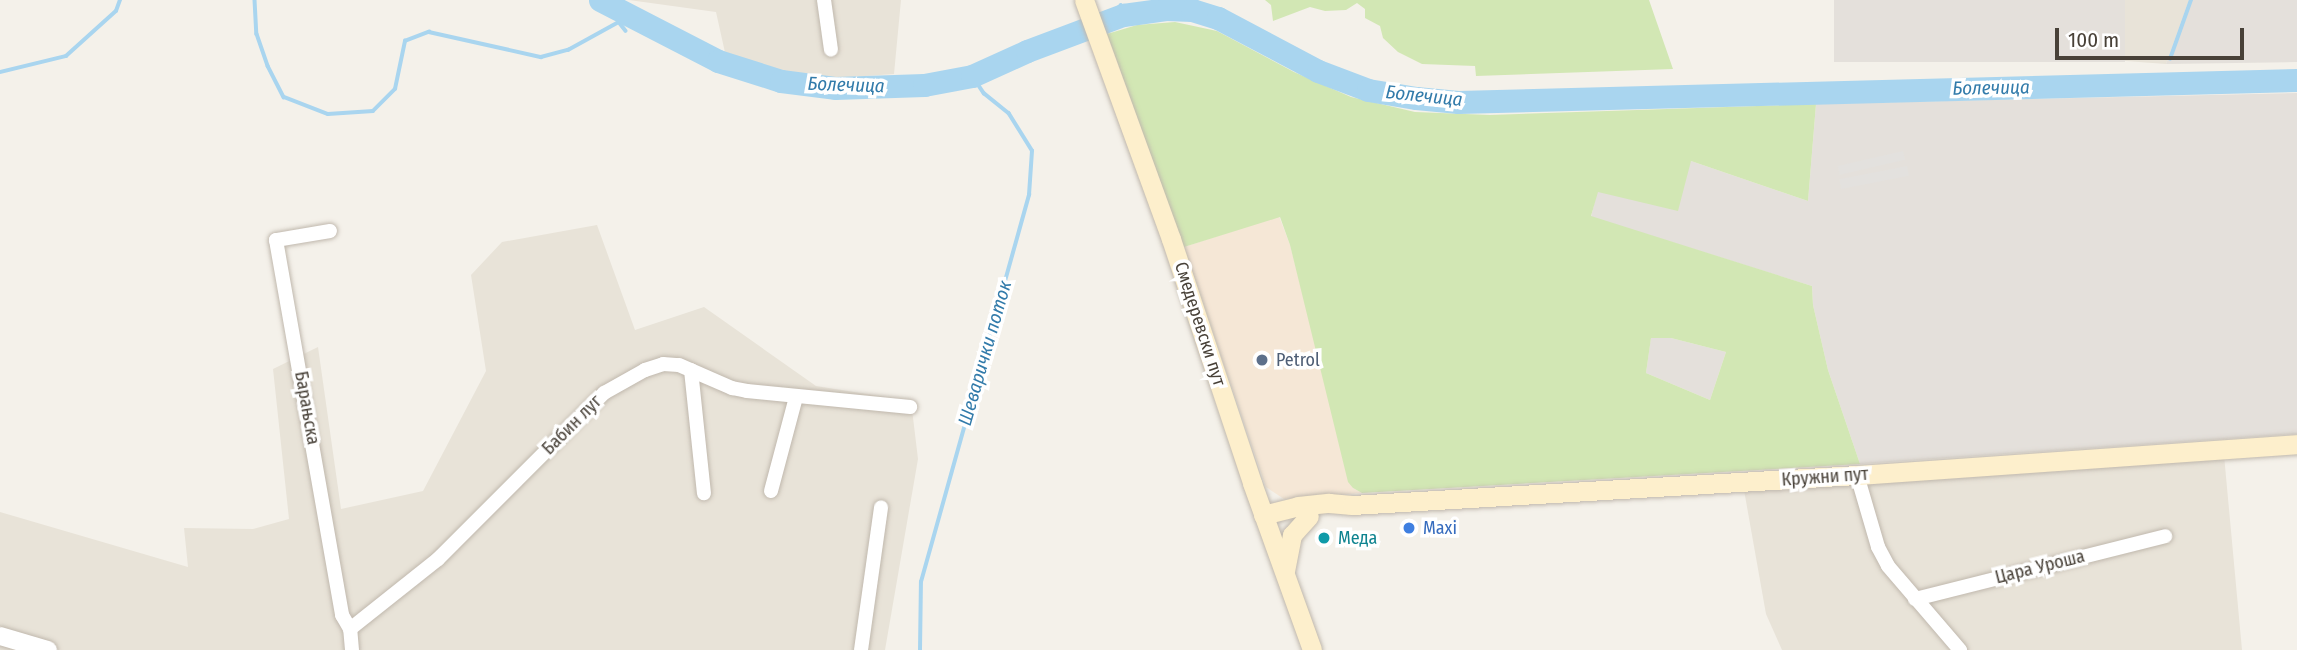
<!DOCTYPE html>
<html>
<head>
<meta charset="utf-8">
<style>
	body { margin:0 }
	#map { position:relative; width:2297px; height:650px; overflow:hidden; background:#f4f1ea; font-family:"Fira Sans Condensed",sans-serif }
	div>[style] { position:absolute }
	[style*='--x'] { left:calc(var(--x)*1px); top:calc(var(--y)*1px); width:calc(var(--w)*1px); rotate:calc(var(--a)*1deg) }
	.residential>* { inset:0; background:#e8e3d8 }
	.commercial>* { inset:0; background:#f5e7d6 }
	.industrial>* { inset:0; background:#e4e0db; transform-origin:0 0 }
	.green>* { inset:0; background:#d2e7b4 }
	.parking>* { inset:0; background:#e3e1de; transform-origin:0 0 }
	.stream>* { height:3.5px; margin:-1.75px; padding:0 1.75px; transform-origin:1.75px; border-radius:1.75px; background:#a9d5ef }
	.river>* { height:23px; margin:-11.5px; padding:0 11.5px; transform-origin:11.5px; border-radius:11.5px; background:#a9d5ef }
	.roads { filter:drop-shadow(0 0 2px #c0b8ad) drop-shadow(0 0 2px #c0b8ad) }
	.minor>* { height:14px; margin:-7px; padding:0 7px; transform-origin:7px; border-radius:7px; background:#fff }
	.tertiary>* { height:18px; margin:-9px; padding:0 9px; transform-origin:9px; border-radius:9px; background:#fff }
	.secondary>* { height:19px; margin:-9.5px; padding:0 9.5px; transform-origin:9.5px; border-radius:9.5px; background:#fdefcc }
	.dots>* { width:19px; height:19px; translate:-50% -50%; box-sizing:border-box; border:4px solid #fff; border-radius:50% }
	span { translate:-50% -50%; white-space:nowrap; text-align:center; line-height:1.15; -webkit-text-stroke:7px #fff; paint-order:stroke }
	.street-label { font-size:18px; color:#484138 }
	.service-label { font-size:18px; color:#4e5e75 }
	.left { translate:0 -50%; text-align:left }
	.shop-label { font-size:18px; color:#366cbe }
	.culture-label { font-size:18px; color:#0d838f }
	.water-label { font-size:19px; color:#327baa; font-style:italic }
	.scale { position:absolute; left:2055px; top:28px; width:189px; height:32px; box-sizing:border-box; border:4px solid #484138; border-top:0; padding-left:9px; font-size:21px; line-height:24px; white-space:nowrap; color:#484138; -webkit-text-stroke:5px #fff; paint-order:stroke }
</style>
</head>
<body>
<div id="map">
	<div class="residential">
		<i style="clip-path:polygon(629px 0,901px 0,894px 74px,809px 80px,726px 57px,716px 12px)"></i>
		<i style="clip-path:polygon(2125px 0,2189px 0,2166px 64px,2112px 60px)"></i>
		<i style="clip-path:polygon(597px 225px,635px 330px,704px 307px,816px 386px,911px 401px,918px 459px,885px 650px,0 650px,0 512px,188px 567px,184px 528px,253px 529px,289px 519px,273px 369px,318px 347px,341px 509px,423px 491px,486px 371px,471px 275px,502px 242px)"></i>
		<i style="clip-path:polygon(2224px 455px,2242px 650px,1782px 650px,1766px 614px,1744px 490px)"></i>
	</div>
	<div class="commercial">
		<i style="clip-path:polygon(1279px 216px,1290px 245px,1353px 488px,1362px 493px,1284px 499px,1266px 487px,1184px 247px)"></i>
	</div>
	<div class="industrial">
		<i style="left:1834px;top:0;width:291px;height:62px"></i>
		<i style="clip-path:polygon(2189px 0,2297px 0,2297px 62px,2166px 64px)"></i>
		<i style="clip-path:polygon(2297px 93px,2297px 434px,1860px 464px,1828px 370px,1813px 305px,1812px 286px,1591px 217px,1597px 192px,1691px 161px,1808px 201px,1816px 104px)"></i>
		<i style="clip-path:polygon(1651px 337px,1671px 338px,1726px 352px,1710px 400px,1646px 373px)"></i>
	</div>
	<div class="green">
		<i style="clip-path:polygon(1265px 0,1649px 0,1673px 69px,1476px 76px,1475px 66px,1422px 64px,1398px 52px,1383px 38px,1380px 26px,1365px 18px,1365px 9px,1357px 3px,1346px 10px,1325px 11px,1310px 7px,1273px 21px,1271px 5px)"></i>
		<i style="clip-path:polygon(evenodd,1175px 22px,1217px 31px,1294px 72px,1351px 97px,1415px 112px,1490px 115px,1816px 104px,1808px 201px,1691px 161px,1678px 211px,1598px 192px,1591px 216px,1812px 286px,1813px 305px,1828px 370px,1860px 464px,1362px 493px,1353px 488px,1348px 482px,1290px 245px,1280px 217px,1184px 247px,1107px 34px,1137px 25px,1175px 22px,1651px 338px,1671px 338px,1726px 352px,1710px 400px,1646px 373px,1651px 338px)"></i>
	</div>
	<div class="parking">
		<i style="left:1903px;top:151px;width:9px;height:67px;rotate:77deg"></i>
		<i style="left:1907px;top:166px;width:10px;height:69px;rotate:79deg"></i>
	</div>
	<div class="stream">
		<i style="--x:255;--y:0;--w:34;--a:87"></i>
		<i style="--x:257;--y:34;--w:34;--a:71"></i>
		<i style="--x:268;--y:66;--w:35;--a:63"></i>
		<i style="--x:284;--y:97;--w:47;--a:21.1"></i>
		<i style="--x:328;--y:114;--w:45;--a:-3.8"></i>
		<i style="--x:373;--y:111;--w:31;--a:-45"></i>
		<i style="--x:395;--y:89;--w:49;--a:-78.2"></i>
		<i style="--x:405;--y:41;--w:26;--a:-21"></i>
		<i style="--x:429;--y:32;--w:115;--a:12.6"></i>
		<i style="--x:541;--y:57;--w:28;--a:-15"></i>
		<i style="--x:568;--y:50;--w:58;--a:-28.8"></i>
		<i style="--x:619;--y:22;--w:11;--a:52"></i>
		<i style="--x:1121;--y:5;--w:10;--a:79"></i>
		<i style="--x:2170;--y:59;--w:63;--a:-70.4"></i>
		<i style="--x:0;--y:72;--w:68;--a:-13.6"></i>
		<i style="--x:66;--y:56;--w:67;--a:-42"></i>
		<i style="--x:116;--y:11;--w:12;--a:-70"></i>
		<i style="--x:920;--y:650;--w:68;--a:-89.2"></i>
		<i style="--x:921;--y:582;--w:402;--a:-74.4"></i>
		<i style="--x:1029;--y:195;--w:44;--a:-86.1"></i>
		<i style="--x:1032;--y:151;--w:44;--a:-121.9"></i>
		<i style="--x:1009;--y:114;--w:32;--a:-141"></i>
		<i style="--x:984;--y:94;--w:22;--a:-124"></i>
	</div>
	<div class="river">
		<i style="--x:600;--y:0;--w:133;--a:27.3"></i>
		<i style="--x:718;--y:61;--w:66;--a:17.6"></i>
		<i style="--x:781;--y:81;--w:54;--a:7.4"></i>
		<i style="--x:835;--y:88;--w:89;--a:-1.9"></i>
		<i style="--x:924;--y:85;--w:49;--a:-10.6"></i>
		<i style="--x:972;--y:76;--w:60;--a:-24.4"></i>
		<i style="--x:1027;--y:51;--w:103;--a:-20.6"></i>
		<i style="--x:1123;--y:15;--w:43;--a:-7.9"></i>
		<i style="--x:1166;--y:9;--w:26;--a:2"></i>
		<i style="--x:1192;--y:10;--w:27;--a:17"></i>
		<i style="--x:1218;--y:18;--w:113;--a:27.9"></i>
		<i style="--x:1318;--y:71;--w:53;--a:20.8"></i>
		<i style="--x:1368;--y:90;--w:49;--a:9.5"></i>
		<i style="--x:1416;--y:98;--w:42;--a:5.4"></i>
		<i style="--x:1458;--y:102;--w:839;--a:-1.5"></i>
	</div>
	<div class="roads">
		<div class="minor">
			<i style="--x:824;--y:0;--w:50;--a:82"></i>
			<i style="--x:330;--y:231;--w:55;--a:170.5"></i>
			<i style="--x:276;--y:240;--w:381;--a:80"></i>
			<i style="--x:342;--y:615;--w:16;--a:60"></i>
			<i style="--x:691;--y:370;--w:124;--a:84"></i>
			<i style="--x:1857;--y:475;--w:75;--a:73.7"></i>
			<i style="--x:1878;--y:547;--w:21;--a:62"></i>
			<i style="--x:1888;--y:566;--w:111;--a:49.4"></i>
			<i style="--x:771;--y:491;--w:97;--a:-75.1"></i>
			<i style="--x:1915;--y:599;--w:258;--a:-14.1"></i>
			<i style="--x:352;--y:650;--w:21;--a:-95"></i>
			<i style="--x:350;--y:629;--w:112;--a:-38.5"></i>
			<i style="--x:438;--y:559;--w:235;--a:-45"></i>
			<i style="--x:604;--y:393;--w:47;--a:-29.3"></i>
			<i style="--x:645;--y:370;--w:19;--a:-18"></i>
			<i style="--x:663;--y:364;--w:16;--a:4"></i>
			<i style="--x:679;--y:365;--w:58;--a:23.5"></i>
			<i style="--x:732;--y:388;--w:15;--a:11"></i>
			<i style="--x:747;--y:391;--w:164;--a:5.6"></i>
			<i style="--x:861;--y:650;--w:144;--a:-82"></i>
		</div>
		<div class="tertiary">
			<i style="--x:0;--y:636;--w:50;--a:16.3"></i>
		</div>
		<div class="secondary">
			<i style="--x:1084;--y:0;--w:254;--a:70"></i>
			<i style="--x:1171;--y:239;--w:257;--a:71.6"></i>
			<i style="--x:1252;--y:483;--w:177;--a:70.2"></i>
			<i style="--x:1263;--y:515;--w:36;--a:-14"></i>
			<i style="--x:1298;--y:506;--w:31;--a:-6"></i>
			<i style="--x:1329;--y:503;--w:23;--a:5"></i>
			<i style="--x:1352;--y:505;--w:506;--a:-3.4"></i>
			<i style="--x:1857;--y:475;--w:441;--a:-4"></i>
			<i style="--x:1285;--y:571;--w:37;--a:-79"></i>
			<i style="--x:1292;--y:535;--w:25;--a:-48"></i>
		</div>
	</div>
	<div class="dots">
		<i style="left:1262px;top:360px;background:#5c6f8a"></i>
		<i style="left:1409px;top:528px;background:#3f7fe0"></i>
		<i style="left:1324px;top:538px;background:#0f9aa8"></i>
	</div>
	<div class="street-label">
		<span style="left:1200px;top:324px;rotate:72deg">Смедеревски пут</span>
		<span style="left:307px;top:408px;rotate:80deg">Барањска</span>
		<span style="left:572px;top:425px;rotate:-45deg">Бабин луг</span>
		<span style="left:1825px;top:477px;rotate:-4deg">Кружни пут</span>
		<span style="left:2040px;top:567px;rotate:-14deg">Цара Уроша</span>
	</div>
	<div class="service-label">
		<span class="left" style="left:1276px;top:360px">Petrol</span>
	</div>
	<div class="shop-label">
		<span class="left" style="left:1423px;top:528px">Maxi</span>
	</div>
	<div class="culture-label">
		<span class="left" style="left:1338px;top:538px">Меда</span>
	</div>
	<div class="water-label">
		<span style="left:846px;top:85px;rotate:2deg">Болечица</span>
		<span style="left:1991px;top:88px;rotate:-1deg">Болечица</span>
		<span style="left:1424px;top:96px;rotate:6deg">Болечица</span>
		<span style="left:985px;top:353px;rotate:-74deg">Шеварички поток</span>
	</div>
	<div class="scale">100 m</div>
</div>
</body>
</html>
